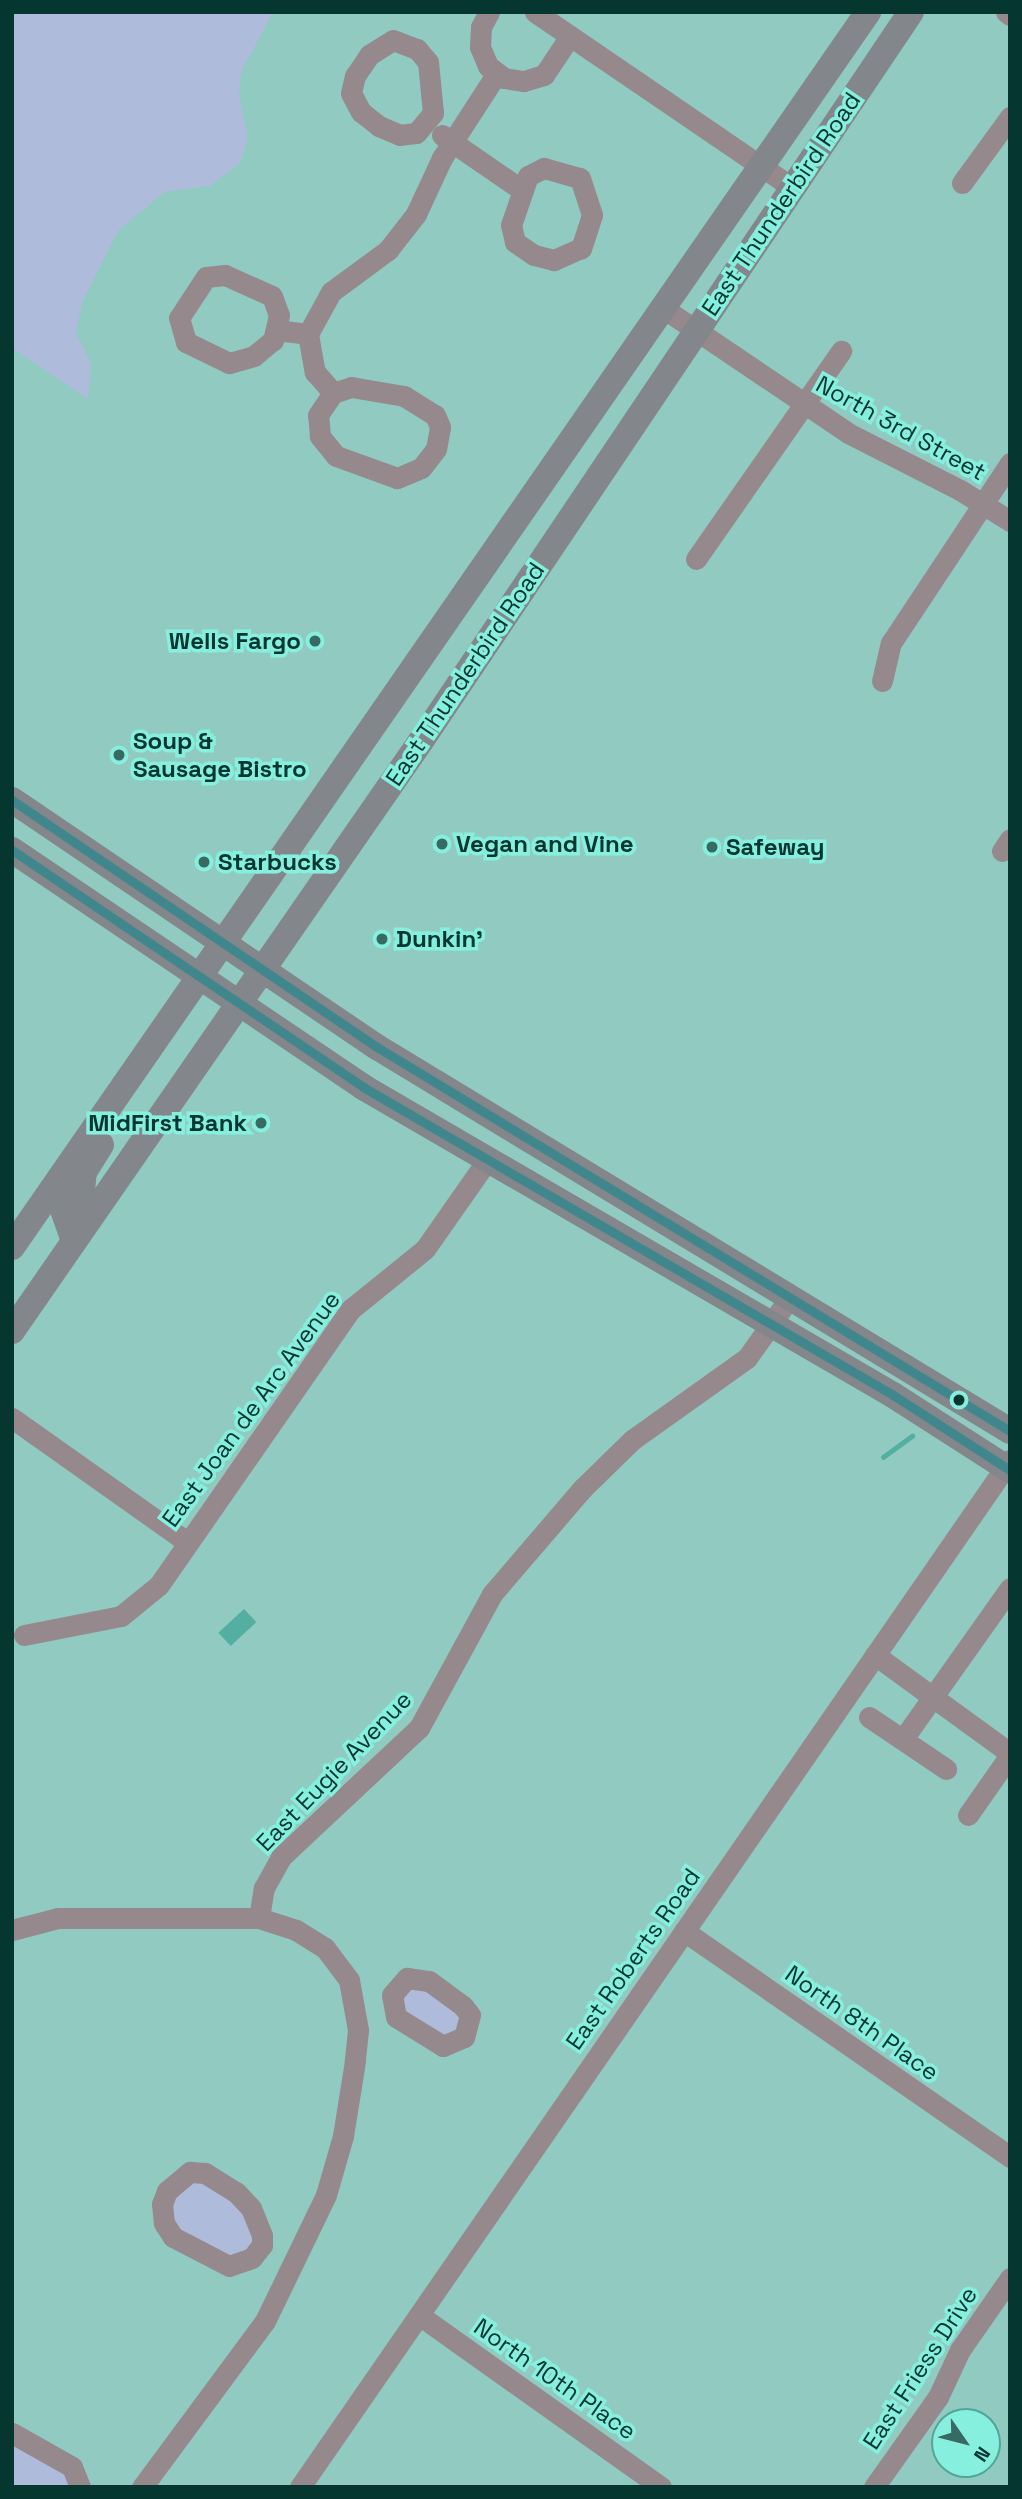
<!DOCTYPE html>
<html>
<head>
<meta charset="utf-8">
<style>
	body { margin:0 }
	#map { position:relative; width:1022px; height:2499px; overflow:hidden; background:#90cac1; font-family:"Space Grotesk",sans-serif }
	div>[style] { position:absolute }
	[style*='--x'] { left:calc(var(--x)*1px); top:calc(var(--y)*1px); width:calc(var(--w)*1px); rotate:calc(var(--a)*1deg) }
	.green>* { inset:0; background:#afbbdb }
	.water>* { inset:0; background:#54afa2; transform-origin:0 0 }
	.stream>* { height:4.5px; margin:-2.25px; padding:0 2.25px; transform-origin:2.25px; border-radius:2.25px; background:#54afa2 }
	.minor>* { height:21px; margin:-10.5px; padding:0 10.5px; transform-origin:10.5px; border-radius:10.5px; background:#96898d }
	.major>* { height:26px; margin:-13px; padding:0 13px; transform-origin:13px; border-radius:13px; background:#83868a }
	.bus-1>* { height:9px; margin:-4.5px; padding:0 4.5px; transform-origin:4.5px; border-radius:4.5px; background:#3f878c }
	.bus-2>* { height:9px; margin:-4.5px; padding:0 4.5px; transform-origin:4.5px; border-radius:4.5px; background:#3f878c }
	.dots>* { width:19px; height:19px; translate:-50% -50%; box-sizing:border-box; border:4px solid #86efde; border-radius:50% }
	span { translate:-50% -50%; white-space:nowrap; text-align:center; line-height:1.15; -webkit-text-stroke:7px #86efde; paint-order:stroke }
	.street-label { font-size:24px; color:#053630 }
	.poi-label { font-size:24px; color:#053630; font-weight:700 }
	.right { translate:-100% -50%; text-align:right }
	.left { translate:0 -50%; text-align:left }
	.frame { position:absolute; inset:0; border:14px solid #053630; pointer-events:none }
	.north { position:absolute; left:931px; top:2408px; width:70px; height:70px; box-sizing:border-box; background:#86efde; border:2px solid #52a598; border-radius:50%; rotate:125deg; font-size:19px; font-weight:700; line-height:28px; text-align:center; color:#053630 }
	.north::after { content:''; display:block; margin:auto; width:24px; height:32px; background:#366a63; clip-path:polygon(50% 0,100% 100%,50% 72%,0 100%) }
</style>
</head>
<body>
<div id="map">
	<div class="green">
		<i style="clip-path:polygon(12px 12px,273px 12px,241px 72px,239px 95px,248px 138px,240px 163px,210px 186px,164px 192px,118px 231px,82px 303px,76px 333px,91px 363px,88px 399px,12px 348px)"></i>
		<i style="clip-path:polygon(429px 1981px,469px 2027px,432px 2041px,392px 1995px)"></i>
		<i style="clip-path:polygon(205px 2173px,262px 2235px,239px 2265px,173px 2237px,167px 2191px)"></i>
		<i style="clip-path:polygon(12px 2433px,80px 2487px,12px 2487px)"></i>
	</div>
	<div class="water">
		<i style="left:244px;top:1609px;width:18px;height:35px;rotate:47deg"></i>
	</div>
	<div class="stream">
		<i style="--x:883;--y:1457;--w:36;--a:-36"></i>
	</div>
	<div class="minor">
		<i style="--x:489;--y:12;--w:17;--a:118"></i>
		<i style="--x:481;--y:27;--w:20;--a:93"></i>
		<i style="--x:480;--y:47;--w:21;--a:67"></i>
		<i style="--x:488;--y:66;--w:20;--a:37"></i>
		<i style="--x:504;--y:78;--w:20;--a:9"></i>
		<i style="--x:524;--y:81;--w:21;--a:-17"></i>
		<i style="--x:544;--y:75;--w:47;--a:-56.3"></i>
		<i style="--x:535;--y:12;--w:312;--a:34.3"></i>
		<i style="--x:1006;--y:12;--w:5;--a:37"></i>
		<i style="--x:393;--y:40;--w:26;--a:21"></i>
		<i style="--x:417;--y:49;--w:17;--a:50"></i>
		<i style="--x:428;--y:62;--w:51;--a:84.4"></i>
		<i style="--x:433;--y:113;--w:26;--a:130"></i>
		<i style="--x:416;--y:133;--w:16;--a:173"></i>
		<i style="--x:400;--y:135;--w:23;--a:-157"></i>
		<i style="--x:379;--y:126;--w:23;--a:-142"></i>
		<i style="--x:361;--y:112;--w:21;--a:-118"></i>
		<i style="--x:351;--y:93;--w:17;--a:-77"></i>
		<i style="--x:355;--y:76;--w:25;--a:-56"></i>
		<i style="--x:369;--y:55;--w:28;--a:-32"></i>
		<i style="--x:442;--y:135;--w:97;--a:34.5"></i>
		<i style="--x:544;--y:168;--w:37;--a:16"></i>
		<i style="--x:580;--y:178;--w:39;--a:72"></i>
		<i style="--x:592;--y:215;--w:35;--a:108"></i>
		<i style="--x:581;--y:248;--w:30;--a:156"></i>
		<i style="--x:554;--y:260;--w:21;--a:-166"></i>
		<i style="--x:534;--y:255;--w:23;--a:-146"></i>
		<i style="--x:515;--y:242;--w:17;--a:-103"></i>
		<i style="--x:511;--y:225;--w:52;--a:-70.9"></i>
		<i style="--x:528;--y:176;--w:18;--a:-27"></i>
		<i style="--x:962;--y:183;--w:82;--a:-54"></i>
		<i style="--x:225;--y:275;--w:51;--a:24.1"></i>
		<i style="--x:272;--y:296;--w:20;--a:70"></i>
		<i style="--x:279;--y:315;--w:26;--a:103"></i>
		<i style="--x:273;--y:340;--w:25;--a:140"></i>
		<i style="--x:254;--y:356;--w:26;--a:164"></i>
		<i style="--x:229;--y:363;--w:48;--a:-154"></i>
		<i style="--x:186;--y:342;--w:25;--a:-106"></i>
		<i style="--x:179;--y:318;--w:49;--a:-56.6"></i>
		<i style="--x:206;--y:277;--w:19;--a:-6"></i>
		<i style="--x:663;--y:308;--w:223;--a:34"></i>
		<i style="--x:848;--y:433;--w:126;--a:27"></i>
		<i style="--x:960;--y:490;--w:59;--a:31.8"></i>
		<i style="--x:276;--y:330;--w:32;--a:7"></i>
		<i style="--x:308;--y:334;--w:39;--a:80"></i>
		<i style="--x:315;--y:372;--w:28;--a:49"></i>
		<i style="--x:308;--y:334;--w:48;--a:-61.3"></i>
		<i style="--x:331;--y:292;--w:71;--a:-36.4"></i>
		<i style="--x:388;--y:250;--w:46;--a:-52.1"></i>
		<i style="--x:416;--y:214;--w:62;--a:-65.1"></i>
		<i style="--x:442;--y:158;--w:101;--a:-57.1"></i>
		<i style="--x:351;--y:387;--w:54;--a:9.6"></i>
		<i style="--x:404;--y:396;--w:36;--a:32"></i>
		<i style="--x:435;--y:415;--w:13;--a:67"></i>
		<i style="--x:440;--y:427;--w:22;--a:100"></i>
		<i style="--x:436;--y:449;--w:24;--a:128"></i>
		<i style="--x:421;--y:468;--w:26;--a:157"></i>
		<i style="--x:397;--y:478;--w:65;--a:-160.2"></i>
		<i style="--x:336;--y:456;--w:26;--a:-129"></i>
		<i style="--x:320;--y:436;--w:21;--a:-95"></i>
		<i style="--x:318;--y:415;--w:27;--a:-56"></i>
		<i style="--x:333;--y:393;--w:19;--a:-18"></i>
		<i style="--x:696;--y:559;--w:254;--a:-55.1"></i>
		<i style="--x:882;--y:681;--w:39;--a:-77"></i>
		<i style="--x:891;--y:643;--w:216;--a:-56.5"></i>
		<i style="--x:1002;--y:851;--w:14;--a:-56"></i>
		<i style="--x:12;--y:1418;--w:214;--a:35.3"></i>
		<i style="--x:24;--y:1635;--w:99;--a:-11.1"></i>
		<i style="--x:121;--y:1616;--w:49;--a:-39.2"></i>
		<i style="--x:159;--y:1585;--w:336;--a:-55.2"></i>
		<i style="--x:351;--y:1309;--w:95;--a:-39"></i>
		<i style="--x:425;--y:1249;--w:110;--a:-55"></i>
		<i style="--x:875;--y:1655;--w:167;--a:36"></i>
		<i style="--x:869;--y:1717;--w:93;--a:34"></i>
		<i style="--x:903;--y:1739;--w:185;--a:-54.7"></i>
		<i style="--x:968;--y:1815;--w:73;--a:-55"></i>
		<i style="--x:259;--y:1918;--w:30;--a:-81"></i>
		<i style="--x:264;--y:1888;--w:35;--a:-61"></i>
		<i style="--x:281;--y:1857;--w:189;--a:-43.1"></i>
		<i style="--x:419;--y:1728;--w:153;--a:-61.4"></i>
		<i style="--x:492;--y:1594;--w:140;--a:-49.4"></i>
		<i style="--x:583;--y:1488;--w:69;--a:-44.4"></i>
		<i style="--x:632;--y:1440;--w:141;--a:-35.5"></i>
		<i style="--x:747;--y:1358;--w:75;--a:-54.8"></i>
		<i style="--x:12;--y:1930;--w:48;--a:-14.6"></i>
		<i style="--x:58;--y:1918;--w:201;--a:0"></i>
		<i style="--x:259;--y:1918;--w:39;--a:18"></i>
		<i style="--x:296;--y:1930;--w:34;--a:32"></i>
		<i style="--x:325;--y:1948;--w:40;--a:53"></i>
		<i style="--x:349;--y:1980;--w:51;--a:79.8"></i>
		<i style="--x:358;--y:2030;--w:31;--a:96"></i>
		<i style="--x:355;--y:2061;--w:76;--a:99.1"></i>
		<i style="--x:343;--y:2136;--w:61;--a:106.1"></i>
		<i style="--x:326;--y:2195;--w:140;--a:115.8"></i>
		<i style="--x:265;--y:2321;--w:207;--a:126.5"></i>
		<i style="--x:684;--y:1931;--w:397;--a:34.7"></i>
		<i style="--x:407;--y:1978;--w:22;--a:8"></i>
		<i style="--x:429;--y:1981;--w:42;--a:36.3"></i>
		<i style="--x:463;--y:2006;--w:11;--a:52"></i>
		<i style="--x:470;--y:2015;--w:23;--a:105"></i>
		<i style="--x:464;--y:2037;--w:23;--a:157"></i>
		<i style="--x:443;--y:2046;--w:55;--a:-148.3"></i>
		<i style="--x:396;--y:2017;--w:22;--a:-100"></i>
		<i style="--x:392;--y:1995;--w:23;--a:-49"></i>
		<i style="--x:190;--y:2172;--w:15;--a:4"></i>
		<i style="--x:205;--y:2173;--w:36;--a:32"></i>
		<i style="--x:236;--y:2192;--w:22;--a:47"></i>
		<i style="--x:251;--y:2208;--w:29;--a:68"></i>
		<i style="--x:262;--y:2235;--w:10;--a:90"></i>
		<i style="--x:262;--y:2245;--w:16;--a:128"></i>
		<i style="--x:252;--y:2258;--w:24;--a:161"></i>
		<i style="--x:229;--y:2266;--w:63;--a:-152.6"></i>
		<i style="--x:173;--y:2237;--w:17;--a:-123"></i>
		<i style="--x:164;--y:2223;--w:19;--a:-96"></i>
		<i style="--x:162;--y:2204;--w:14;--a:-69"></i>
		<i style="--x:167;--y:2191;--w:30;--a:-40"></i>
		<i style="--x:419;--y:2315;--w:297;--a:35.4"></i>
		<i style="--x:12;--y:2433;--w:69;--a:29.5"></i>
		<i style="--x:72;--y:2467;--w:22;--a:68"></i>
		<i style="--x:300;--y:2487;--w:1249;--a:-55.34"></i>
		<i style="--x:874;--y:2487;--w:110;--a:-54.6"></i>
		<i style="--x:938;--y:2397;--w:52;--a:-64.9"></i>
		<i style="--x:960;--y:2350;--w:88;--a:-55.2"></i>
	</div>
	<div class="major">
		<i style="--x:12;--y:800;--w:441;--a:34.1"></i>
		<i style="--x:377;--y:1047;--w:740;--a:31.24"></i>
		<i style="--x:12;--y:850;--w:424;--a:34"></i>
		<i style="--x:363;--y:1087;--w:613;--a:30.16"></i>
		<i style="--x:893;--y:1395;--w:139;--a:32.7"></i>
		<i style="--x:55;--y:1187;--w:57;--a:70.6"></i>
		<i style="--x:90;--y:1218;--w:29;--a:-106"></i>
		<i style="--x:82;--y:1190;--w:18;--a:-84"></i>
		<i style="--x:84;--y:1172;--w:32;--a:-58"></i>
		<i style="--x:12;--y:1247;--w:1503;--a:-55.27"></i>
		<i style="--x:12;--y:1331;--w:718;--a:-55.27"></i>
		<i style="--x:421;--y:741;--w:878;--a:-56.09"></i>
	</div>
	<div class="bus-1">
		<i style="--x:12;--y:800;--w:441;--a:34.1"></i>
		<i style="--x:377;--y:1047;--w:740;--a:31.24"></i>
	</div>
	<div class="bus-2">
		<i style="--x:12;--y:850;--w:424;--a:34"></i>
		<i style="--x:363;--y:1087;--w:613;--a:30.16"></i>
		<i style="--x:893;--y:1395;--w:139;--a:32.7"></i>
	</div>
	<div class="dots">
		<i style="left:315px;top:641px;background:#366a63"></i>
		<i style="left:119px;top:755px;background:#366a63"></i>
		<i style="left:442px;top:844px;background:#366a63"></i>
		<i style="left:712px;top:847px;background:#366a63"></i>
		<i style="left:204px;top:862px;background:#366a63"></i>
		<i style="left:382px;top:939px;background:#366a63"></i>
		<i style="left:261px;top:1123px;background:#366a63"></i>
		<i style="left:959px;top:1400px;background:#053630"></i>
	</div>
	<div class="street-label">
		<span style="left:781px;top:204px;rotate:-56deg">East Thunderbird Road</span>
		<span style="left:901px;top:428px;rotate:29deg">North 3rd Street</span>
		<span style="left:465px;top:674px;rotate:-56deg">East Thunderbird Road</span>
		<span style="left:251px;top:1409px;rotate:-54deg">East Joan de Arc Avenue</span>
		<span style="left:334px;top:1771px;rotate:-46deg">East Eugie Avenue</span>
		<span style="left:633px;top:1959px;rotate:-55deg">East Roberts Road</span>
		<span style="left:862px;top:2023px;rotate:35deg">North 8th Place</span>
		<span style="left:920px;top:2368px;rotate:-57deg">East Friess Drive</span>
		<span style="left:555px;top:2379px;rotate:35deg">North 10th Place</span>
	</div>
	<div class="poi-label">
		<span class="right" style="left:301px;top:641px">Wells Fargo</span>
		<span class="left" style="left:133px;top:755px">Soup &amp;<br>Sausage Bistro</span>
		<span class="left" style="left:456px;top:844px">Vegan and Vine</span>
		<span class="left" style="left:726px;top:847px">Safeway</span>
		<span class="left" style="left:218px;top:862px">Starbucks</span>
		<span class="left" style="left:396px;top:939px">Dunkin'</span>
		<span class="right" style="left:247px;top:1123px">MidFirst Bank</span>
	</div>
	<div class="frame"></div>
	<div class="north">N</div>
</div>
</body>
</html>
